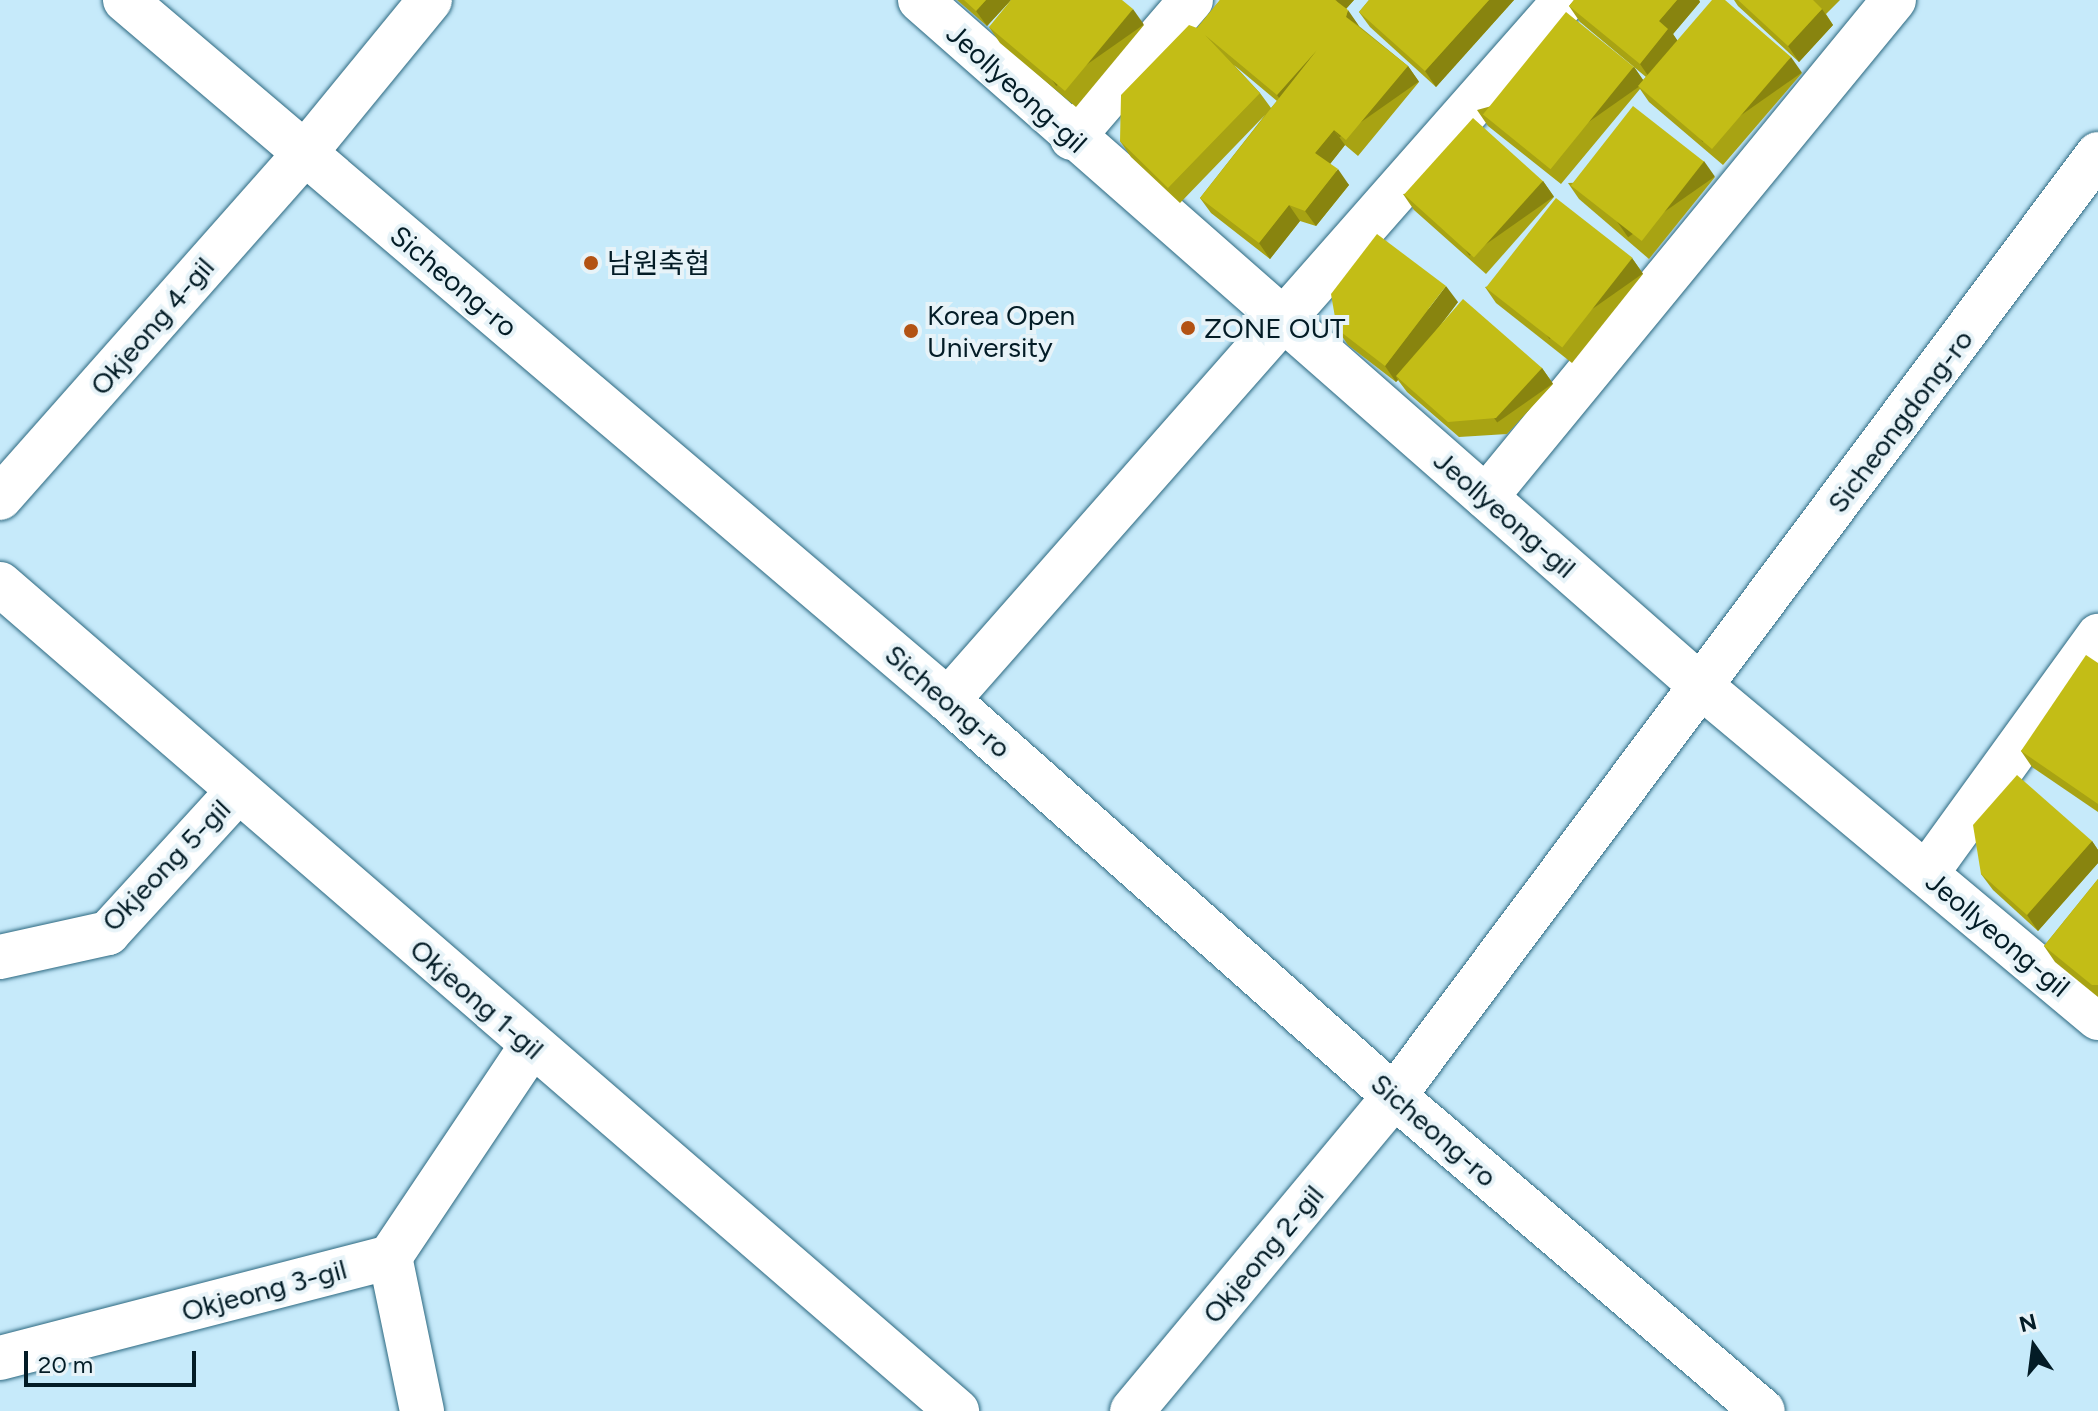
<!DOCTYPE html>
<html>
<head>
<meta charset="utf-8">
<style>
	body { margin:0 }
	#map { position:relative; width:2098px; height:1411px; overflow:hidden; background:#c6eafa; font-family:Figtree,"Noto Sans KR",sans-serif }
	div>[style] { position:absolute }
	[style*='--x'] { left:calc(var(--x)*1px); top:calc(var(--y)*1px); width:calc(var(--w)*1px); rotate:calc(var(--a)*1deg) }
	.roads { filter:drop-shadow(0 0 2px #2c6880) drop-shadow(0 0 2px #2c6880) }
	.minor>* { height:44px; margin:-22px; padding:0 22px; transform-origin:22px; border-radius:22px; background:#fff }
	.tertiary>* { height:44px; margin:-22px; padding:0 22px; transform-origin:22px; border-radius:22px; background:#fff }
	.wall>* { inset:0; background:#a8a313 }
	.shaded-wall>* { inset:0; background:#88840f; transform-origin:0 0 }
	.building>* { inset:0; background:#c3bd16; transform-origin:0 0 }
	.dots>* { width:22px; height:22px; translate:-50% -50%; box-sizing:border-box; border:4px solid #e7f3f8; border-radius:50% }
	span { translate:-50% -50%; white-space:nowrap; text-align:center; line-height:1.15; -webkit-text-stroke:8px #e7f3f8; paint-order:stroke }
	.street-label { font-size:28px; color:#031c26 }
	.poi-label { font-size:28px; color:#031c26 }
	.left { translate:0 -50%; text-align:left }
	.north { position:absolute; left:1994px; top:1307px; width:80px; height:80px; -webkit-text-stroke:6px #e7f3f8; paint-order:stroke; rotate:346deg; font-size:22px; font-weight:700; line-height:32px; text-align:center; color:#031c26 }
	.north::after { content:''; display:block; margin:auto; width:28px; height:36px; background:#031c26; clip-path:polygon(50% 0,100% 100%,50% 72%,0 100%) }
	.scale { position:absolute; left:24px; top:1351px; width:172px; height:36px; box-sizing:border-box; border:4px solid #031c26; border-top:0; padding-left:10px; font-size:24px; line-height:28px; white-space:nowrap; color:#031c26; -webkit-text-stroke:6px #e7f3f8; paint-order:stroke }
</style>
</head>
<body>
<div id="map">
	<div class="roads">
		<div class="minor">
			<i style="--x:920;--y:0;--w:1041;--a:41.3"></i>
			<i style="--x:1702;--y:687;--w:516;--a:39.89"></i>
			<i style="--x:1072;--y:138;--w:182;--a:-49.2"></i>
			<i style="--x:1486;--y:497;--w:643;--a:-50.62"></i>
			<i style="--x:0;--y:498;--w:459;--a:-48.5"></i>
			<i style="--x:304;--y:154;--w:199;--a:-50.7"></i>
			<i style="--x:0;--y:584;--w:1265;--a:40.83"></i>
			<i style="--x:948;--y:700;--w:933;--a:-48.61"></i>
			<i style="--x:1926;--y:874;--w:294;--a:-54.1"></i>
			<i style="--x:0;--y:957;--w:111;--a:-12.5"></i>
			<i style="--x:108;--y:933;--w:191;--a:-47.5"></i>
			<i style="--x:0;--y:1358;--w:403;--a:-14.5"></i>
			<i style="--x:422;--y:1411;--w:157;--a:-101.7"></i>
			<i style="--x:390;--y:1257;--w:254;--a:-56.2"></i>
			<i style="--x:1132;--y:1411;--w:410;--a:-50.2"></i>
			<i style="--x:1394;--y:1096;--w:1176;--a:-53.23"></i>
		</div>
		<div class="tertiary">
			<i style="--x:125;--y:0;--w:1080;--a:40.38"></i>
			<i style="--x:948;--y:700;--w:596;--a:41.6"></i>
			<i style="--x:1394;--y:1096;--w:485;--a:40.5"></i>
		</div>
	</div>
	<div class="wall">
		<i style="clip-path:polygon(957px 0,1011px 0,987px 26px)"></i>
		<i style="clip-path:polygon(evenodd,1220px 0,1354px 0,1346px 9px,1359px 26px,1408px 66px,1419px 82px,1358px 156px,1345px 145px,1330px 164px,1349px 185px,1316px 226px,1300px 221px,1270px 259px,1211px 213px,1200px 198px,1265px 115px,1180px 203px,1131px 157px,1120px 141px,1197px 28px,1220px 0,1234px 65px,1277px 101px,1271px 108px,1260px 93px,1234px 65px)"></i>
		<i style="clip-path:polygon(1369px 0,1514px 0,1436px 87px,1370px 27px,1359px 12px)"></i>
		<i style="clip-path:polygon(1574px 0,1699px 0,1700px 2px,1673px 34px,1677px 41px,1802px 73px,1723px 165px,1649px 102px,1640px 89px,1561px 184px,1488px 126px,1477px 110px,1634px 67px,1643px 80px,1646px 77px,1580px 22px,1569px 6px)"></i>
		<i style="clip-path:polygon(1734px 0,1840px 0,1826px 14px,1833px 25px,1799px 62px,1738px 6px)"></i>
		<i style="clip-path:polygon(1144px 25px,1076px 107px,1000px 43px,989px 27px)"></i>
		<i style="clip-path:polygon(1715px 177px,1649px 259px,1579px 199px,1568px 183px)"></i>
		<i style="clip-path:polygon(1543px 181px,1554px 197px,1486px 274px,1414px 210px,1403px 194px)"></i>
		<i style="clip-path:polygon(1632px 258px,1643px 274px,1572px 363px,1496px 303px,1485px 287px)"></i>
		<i style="clip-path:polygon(1458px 302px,1440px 326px,1542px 368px,1553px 384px,1507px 434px,1459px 437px,1407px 392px,1398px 380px,1396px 382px,1348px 345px,1337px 329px)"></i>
		<i style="clip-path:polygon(2098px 663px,2098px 812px,2032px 767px,2021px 751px)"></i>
		<i style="clip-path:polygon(2092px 841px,2098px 850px,2098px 863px,2038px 931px,1993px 890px,1981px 874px)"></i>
		<i style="clip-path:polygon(2098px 879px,2098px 997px,2055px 962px,2044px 946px)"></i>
	</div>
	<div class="shaded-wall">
		<i style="clip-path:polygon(986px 0,1011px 0,987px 26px,976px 11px)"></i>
		<i style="clip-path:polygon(1336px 0,1354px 0,1344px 11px)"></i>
		<i style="clip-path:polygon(1489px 0,1514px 0,1436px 87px,1425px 71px)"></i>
		<i style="clip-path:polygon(1677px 0,1699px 0,1700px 2px,1673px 34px,1680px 44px,1651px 80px,1640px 64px,1659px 21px)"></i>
		<i style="left:1133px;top:9px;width:19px;height:107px;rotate:55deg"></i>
		<i style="clip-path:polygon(1822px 9px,1833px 25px,1799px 62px,1788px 46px)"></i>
		<i style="clip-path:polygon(1348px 10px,1359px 26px,1346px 17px)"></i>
		<i style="clip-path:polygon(1317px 50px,1288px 111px,1277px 95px)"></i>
		<i style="left:1791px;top:57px;width:19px;height:121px;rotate:55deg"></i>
		<i style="left:1408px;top:66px;width:19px;height:97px;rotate:55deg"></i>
		<i style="left:1634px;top:67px;width:19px;height:131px;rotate:55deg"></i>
		<i style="clip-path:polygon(1334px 130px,1345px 145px,1326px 169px,1315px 153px)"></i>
		<i style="left:1704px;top:161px;width:19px;height:106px;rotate:55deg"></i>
		<i style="clip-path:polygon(1338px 169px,1349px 185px,1316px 226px,1305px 211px)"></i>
		<i style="left:1543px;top:181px;width:19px;height:103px;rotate:55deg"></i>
		<i style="clip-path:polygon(1289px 205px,1300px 221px,1270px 259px,1259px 243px)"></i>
		<i style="left:1632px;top:258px;width:19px;height:114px;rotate:55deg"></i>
		<i style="clip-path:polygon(1446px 286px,1458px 302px,1399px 379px,1396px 376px,1398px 380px,1396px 382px,1385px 366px)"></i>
		<i style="left:1542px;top:368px;width:19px;height:68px;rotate:55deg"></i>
		<i style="clip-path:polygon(2092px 841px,2098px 850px,2098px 863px,2038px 931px,2027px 915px)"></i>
	</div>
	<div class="building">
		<i style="clip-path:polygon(964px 0,986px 0,976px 11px)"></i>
		<i style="clip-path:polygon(1011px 0,1122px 0,1133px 9px,1065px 91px,989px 27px)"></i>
		<i style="clip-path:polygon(1220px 0,1335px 0,1348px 10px,1346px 17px,1408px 66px,1346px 140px,1334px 130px,1315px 153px,1338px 169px,1305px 211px,1289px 205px,1259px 243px,1200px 198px,1317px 50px,1277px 95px,1205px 35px,1260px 93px,1168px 188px,1120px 141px,1121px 95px,1189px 25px,1197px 28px)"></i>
		<i style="clip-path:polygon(1369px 0,1489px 0,1425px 71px,1359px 12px)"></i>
		<i style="clip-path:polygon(1574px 0,1677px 0,1659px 21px,1668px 29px,1640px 64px,1569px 6px)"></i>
		<i style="clip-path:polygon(1712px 0,1725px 0,1791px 57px,1712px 149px,1638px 86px)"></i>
		<i style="clip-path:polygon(1738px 0,1813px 0,1822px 9px,1788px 46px)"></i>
		<i style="left:1566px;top:12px;width:87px;height:132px;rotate:39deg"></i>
		<i style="left:1633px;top:106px;width:90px;height:101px;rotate:38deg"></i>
		<i style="left:1473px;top:118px;width:94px;height:103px;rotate:42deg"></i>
		<i style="left:1556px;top:198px;width:97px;height:114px;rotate:38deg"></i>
		<i style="clip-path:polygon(1377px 234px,1446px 286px,1385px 366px,1337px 329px,1331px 294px)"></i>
		<i style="clip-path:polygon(1463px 299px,1542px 368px,1496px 418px,1448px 422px,1396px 376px)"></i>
		<i style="clip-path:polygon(2086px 655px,2098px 663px,2098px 804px,2021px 751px)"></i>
		<i style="clip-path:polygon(2017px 775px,2092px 841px,2027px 915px,1981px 874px,1973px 825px)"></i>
		<i style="clip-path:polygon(2098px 879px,2098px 985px,2092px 985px,2044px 946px)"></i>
	</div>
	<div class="dots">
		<i style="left:591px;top:263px;background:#b35213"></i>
		<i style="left:1188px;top:328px;background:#b35213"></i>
		<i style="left:911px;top:331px;background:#b35213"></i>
	</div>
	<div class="street-label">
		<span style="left:1017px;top:88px;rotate:42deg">Jeollyeong-gil</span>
		<span style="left:454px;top:281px;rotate:40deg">Sicheong-ro</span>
		<span style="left:152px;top:326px;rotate:-49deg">Okjeong 4-gil</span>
		<span style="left:1900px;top:421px;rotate:-53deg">Sicheongdong-ro</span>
		<span style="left:1505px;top:514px;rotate:41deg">Jeollyeong-gil</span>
		<span style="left:948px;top:701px;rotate:41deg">Sicheong-ro</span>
		<span style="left:166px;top:865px;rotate:-46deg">Okjeong 5-gil</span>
		<span style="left:1998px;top:934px;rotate:40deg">Jeollyeong-gil</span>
		<span style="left:477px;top:999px;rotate:41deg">Okjeong 1-gil</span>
		<span style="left:1434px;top:1130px;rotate:41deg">Sicheong-ro</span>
		<span style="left:1263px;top:1254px;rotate:-50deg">Okjeong 2-gil</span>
		<span style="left:264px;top:1290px;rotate:-15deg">Okjeong 3-gil</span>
	</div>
	<div class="poi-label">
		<span class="left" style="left:607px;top:263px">남원축협</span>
		<span class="left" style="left:927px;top:331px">Korea Open<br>University</span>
		<span class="left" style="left:1204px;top:328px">ZONE OUT</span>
	</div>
	<div class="north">N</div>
	<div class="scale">20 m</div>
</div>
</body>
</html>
